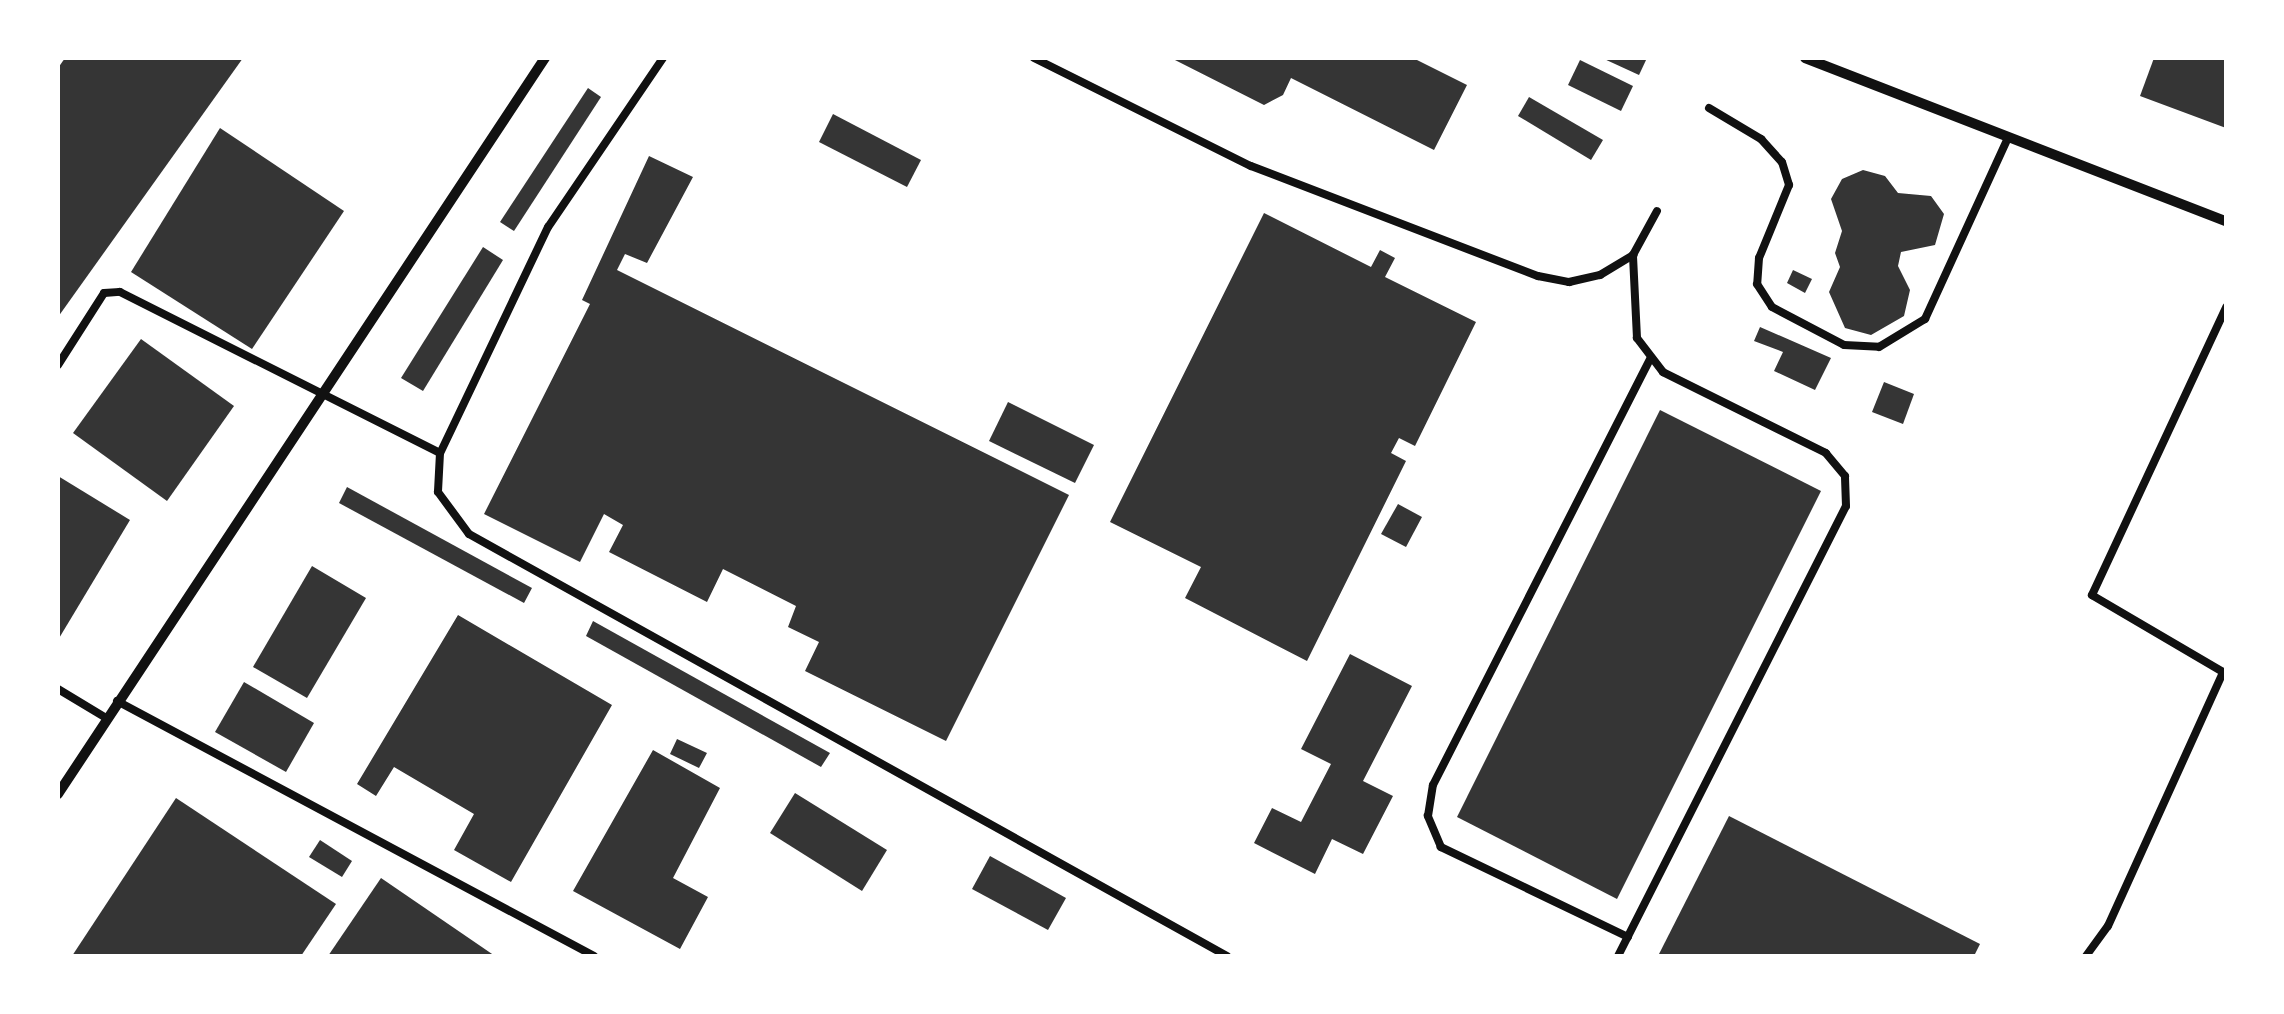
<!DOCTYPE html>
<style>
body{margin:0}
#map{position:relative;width:2284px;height:1014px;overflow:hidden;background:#fff;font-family:Inter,sans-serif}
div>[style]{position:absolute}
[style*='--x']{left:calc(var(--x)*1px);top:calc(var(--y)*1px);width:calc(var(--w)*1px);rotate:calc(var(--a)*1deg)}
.building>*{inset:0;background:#353535}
.service>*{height:8px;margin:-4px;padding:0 4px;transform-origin:4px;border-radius:4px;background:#111}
.minor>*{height:10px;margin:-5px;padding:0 5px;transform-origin:5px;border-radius:5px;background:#111}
span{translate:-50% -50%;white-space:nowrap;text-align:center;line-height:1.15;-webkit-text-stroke:8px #fff;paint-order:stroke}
.frame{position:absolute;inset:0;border:60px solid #fff;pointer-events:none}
</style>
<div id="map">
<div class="building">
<i style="clip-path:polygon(65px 58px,243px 58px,58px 317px,58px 68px)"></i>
<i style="clip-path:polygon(1171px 58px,1413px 58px,1467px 85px,1434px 150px,1291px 78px,1283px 95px,1264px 105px)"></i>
<i style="clip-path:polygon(1602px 58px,1647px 58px,1639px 75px)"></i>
<i style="clip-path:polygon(2154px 58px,2226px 58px,2226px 128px,2140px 96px)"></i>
<i style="clip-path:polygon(1580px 60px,1633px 86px,1621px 111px,1568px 85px)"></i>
<i style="clip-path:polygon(588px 88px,601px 97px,514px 231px,500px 222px)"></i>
<i style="clip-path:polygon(1529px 97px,1603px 140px,1591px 160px,1518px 116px)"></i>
<i style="clip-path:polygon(833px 114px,921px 160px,907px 187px,819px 142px)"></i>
<i style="clip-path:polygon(220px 128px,344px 211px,252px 349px,131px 272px)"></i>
<i style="clip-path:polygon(649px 156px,693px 177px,647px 263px,625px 254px,617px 270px,1069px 495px,946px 741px,805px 671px,819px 642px,788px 627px,796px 606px,723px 569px,707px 602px,609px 552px,623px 525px,604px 514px,580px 562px,484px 514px,590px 304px,582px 300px)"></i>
<i style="clip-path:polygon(1863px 170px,1885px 176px,1898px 193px,1931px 196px,1944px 214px,1935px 245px,1901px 252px,1898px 266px,1910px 290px,1904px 316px,1871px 335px,1845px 328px,1829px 292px,1840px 267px,1835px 253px,1842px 231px,1831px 199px,1842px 179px)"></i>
<i style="clip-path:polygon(1264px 213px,1371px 267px,1380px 250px,1395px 258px,1385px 277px,1476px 322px,1415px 446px,1399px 438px,1391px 453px,1406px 461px,1307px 661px,1185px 598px,1201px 567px,1110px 522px)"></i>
<i style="clip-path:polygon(483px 247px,503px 260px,423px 391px,401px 378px)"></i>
<i style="clip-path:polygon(1793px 270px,1812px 279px,1805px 293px,1787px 283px)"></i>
<i style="clip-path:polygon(1760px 327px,1831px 358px,1815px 390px,1774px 371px,1783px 352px,1754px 341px)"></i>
<i style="clip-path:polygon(141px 339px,234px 406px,167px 501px,73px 433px)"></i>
<i style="clip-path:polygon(1884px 382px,1914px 394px,1903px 424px,1872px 412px)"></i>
<i style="clip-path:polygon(1008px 402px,1094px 445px,1075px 483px,989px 441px)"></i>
<i style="clip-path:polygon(1660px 410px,1821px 491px,1617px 899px,1457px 817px)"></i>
<i style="clip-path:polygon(58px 476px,130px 520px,58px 640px)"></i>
<i style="clip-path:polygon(347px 487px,532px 588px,524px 603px,339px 503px)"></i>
<i style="clip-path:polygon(1398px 504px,1422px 517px,1406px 547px,1381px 534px)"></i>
<i style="clip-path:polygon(312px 566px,366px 598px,307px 698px,253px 667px)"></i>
<i style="clip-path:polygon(458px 615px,612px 705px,511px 882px,454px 850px,474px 814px,394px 767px,376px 796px,357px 784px)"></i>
<i style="clip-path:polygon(593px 621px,830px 753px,821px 767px,586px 636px)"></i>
<i style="clip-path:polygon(1350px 654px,1412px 686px,1363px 781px,1393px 796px,1363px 854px,1332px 839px,1315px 874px,1254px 843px,1272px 808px,1301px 822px,1331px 764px,1301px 749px)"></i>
<i style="clip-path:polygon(244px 682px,314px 723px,286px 772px,215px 732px)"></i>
<i style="clip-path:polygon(677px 739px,707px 753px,699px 768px,670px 754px)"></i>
<i style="clip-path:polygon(653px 750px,720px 788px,673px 878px,708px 897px,680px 949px,573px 891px)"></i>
<i style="clip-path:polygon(795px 793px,887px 850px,862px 891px,770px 833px)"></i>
<i style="clip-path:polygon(176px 798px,336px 904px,301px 956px,72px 956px)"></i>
<i style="clip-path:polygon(1729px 816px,1980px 944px,1974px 956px,1658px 956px)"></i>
<i style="clip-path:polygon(320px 840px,352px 861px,342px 877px,309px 857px)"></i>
<i style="clip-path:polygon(990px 856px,1066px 898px,1048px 930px,972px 889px)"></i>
<i style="clip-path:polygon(381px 878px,495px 956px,328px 956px)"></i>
</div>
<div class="service">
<i style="--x:663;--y:58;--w:204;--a:124.2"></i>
<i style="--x:548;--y:227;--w:250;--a:115.5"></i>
<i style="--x:440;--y:453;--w:39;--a:93"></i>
<i style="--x:438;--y:492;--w:52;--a:53.6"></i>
<i style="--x:469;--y:534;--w:868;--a:29.11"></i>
<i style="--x:1034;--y:58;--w:242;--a:26.5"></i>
<i style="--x:1251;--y:166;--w:307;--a:21"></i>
<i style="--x:1538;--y:276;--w:32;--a:11"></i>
<i style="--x:1569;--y:282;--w:32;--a:-13"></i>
<i style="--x:1600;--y:275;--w:39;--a:-31"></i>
<i style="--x:1709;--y:108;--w:61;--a:30.8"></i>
<i style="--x:1761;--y:139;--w:31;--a:48"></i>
<i style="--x:1782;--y:162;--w:24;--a:73"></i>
<i style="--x:1789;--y:185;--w:79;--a:112.3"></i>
<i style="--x:1759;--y:258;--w:26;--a:94"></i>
<i style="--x:1757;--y:284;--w:27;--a:57"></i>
<i style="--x:1772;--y:307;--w:81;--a:27.8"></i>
<i style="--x:1844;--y:345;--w:35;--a:3"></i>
<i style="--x:1879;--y:347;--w:54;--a:-31.3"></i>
<i style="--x:1925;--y:319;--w:199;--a:-65.4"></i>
<i style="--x:58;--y:365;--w:85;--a:-57.4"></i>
<i style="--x:104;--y:293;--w:16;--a:-4"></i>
<i style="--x:120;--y:292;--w:358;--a:26.7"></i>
<i style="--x:58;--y:689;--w:56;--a:31.1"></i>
<i style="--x:117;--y:701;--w:541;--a:28.13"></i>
<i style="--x:1628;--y:937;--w:208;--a:-154.3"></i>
<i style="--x:1441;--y:847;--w:34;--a:-113"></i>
<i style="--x:1428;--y:816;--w:31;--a:-81"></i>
<i style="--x:1433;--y:785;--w:480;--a:-63"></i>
<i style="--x:1618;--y:956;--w:504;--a:-63.13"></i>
<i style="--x:1846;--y:506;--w:30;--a:-92"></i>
<i style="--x:1845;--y:476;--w:30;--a:-130"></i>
<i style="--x:1826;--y:453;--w:182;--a:-153.6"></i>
<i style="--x:1663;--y:372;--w:43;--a:-127.4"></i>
<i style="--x:1637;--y:338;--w:83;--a:-92.8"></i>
<i style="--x:1633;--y:255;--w:50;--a:-61.4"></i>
<i style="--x:2086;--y:956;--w:37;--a:-54"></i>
<i style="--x:2108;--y:926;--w:279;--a:-65.6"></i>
<i style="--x:2223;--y:672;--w:152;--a:-149.6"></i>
<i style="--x:2092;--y:595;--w:318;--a:-65"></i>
</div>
<div class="minor">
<i style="--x:1805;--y:58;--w:451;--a:21.2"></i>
<i style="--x:58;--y:794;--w:883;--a:-56.51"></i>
</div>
<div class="frame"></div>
</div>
